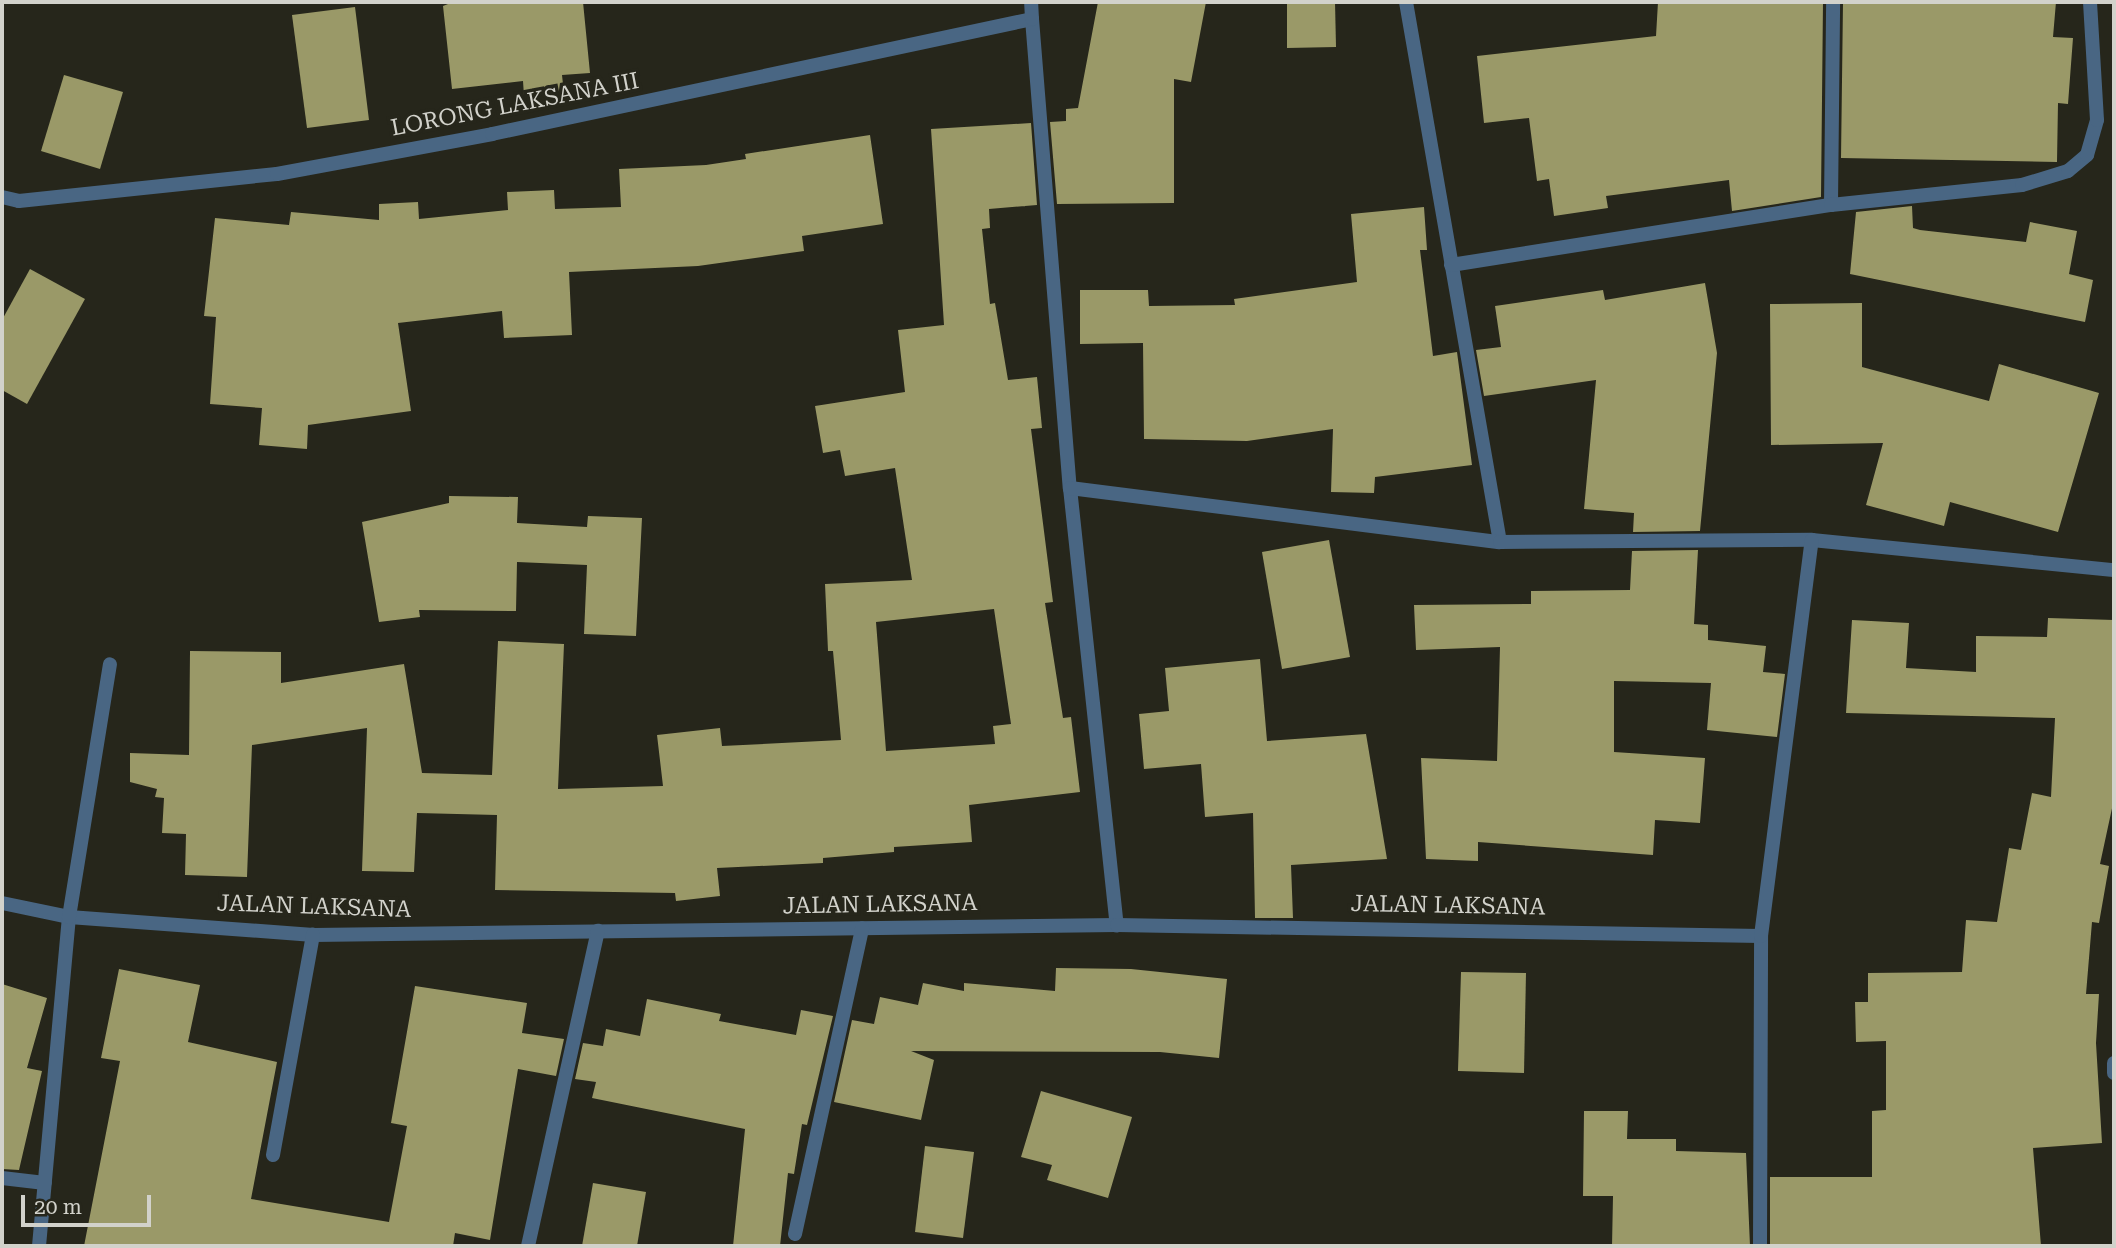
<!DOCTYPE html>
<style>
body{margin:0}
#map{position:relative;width:2116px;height:1248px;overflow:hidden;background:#26261b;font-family:"Roboto Serif",serif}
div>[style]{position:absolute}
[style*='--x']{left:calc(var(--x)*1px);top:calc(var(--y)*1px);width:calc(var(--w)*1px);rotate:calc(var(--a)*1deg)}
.building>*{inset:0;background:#9a9968}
.minor>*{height:14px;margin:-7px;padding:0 7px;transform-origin:7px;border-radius:7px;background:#496683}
.tertiary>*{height:14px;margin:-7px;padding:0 7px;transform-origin:7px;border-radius:7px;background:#496683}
span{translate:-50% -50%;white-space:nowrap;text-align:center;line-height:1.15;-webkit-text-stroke:7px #26261b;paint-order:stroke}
.street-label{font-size:23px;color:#d2d2cb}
.frame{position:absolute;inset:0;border:4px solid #d2d2cb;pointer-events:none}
.scale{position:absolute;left:21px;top:1195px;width:130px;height:32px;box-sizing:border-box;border:4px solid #d2d2cb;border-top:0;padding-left:9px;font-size:21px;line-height:24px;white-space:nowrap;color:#d2d2cb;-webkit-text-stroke:5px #26261b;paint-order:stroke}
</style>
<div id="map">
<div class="building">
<i style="clip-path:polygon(453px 2px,583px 2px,590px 73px,562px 75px,564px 93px,524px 96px,523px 81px,452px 89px,443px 6px)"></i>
<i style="clip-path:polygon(1098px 2px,1206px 2px,1191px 82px,1174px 79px,1174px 203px,1057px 204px,1050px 122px,1066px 121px,1066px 109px,1078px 108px)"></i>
<i style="clip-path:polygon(1287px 2px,1335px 2px,1336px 47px,1287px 48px)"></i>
<i style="clip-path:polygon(1658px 2px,1823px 2px,1821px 197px,1732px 211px,1729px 180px,1606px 196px,1608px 208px,1554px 216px,1549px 179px,1537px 181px,1529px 118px,1484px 123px,1477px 56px,1656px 36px)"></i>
<i style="clip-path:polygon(1843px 2px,2056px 2px,2053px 37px,2073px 38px,2068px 104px,2058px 103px,2057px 162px,1841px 158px)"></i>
<i style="clip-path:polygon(355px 7px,369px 120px,307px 128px,292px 15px)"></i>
<i style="clip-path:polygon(64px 75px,123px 92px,100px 169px,41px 151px)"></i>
<i style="clip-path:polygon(evenodd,1031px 123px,1037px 205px,989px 209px,990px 228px,982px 229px,990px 304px,995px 303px,1008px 380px,1037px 377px,1042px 428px,1031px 429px,1053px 602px,1045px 603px,1063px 718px,1071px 717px,1080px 792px,969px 805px,972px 842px,894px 847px,894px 852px,823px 858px,823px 863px,717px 868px,720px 896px,676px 901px,675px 893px,495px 890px,497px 815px,417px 813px,414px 872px,362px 871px,367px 728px,252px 745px,247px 877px,185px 875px,186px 834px,162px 833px,164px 798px,155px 797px,157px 789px,130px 782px,130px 753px,189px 755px,190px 651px,281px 652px,281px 683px,404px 664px,422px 773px,492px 775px,498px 641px,564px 644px,558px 789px,663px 786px,657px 735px,720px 728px,722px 746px,841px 740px,833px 651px,828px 651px,825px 584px,912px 580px,895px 468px,845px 476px,840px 450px,823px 453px,815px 406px,905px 392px,898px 330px,944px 325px,931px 129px,1031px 123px,994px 609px,1011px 724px,993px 726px,995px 744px,886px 751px,876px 622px,994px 609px)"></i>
<i style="clip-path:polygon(870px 135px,883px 224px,802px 236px,804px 251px,698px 266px,569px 272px,572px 335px,504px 338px,502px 311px,398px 323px,411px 411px,308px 425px,307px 449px,259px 445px,262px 408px,210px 404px,216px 317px,204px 316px,215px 218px,289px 225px,291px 212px,379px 220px,379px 204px,418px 202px,419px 219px,508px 210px,507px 192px,554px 190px,555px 209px,621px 207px,619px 169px,706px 165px,746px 159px,745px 154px)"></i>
<i style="clip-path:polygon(1912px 206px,1913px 228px,1920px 230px,2026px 242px,2030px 222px,2077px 231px,2069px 274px,2093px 280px,2085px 322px,1850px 274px,1856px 212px)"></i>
<i style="clip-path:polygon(1424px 207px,1427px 250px,1420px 250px,1433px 356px,1457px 352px,1472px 465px,1375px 477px,1374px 493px,1331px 492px,1333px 429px,1247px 441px,1144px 439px,1143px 343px,1080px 344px,1080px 290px,1148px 290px,1149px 306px,1235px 305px,1234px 299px,1357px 282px,1351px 214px)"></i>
<i style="clip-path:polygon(30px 269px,85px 299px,27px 404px,2px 390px,2px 320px)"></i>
<i style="clip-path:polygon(1705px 283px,1717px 353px,1700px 531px,1633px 532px,1634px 513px,1584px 509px,1596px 380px,1484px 396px,1476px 350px,1501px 347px,1495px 306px,1603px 290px,1605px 300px)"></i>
<i style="clip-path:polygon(1862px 303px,1862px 367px,1989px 401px,1999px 364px,2099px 393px,2058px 532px,1950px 502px,1944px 526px,1866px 505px,1883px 443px,1771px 445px,1770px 304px)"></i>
<i style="clip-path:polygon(449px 496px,518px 497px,517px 523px,587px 527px,588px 516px,642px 518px,636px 636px,584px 634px,587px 565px,517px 562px,516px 611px,419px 610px,420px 617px,379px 622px,362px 522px,449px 503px)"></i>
<i style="clip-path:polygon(1329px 540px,1350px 657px,1282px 669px,1262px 552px)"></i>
<i style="clip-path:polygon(1698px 550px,1694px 624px,1708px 625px,1708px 640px,1766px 646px,1763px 672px,1785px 674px,1777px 737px,1707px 730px,1711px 683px,1614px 681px,1614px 752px,1705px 758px,1700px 823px,1655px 820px,1653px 855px,1478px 842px,1478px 861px,1426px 859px,1421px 758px,1497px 761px,1500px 647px,1416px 650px,1414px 605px,1531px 604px,1531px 591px,1630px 590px,1632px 551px)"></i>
<i style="clip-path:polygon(2048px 618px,2114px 620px,2114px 799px,2100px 864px,2109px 866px,2099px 923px,2092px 922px,2086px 994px,2099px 994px,2096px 1043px,2102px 1143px,2033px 1148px,2041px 1246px,1770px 1246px,1770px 1177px,1872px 1177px,1872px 1111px,1886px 1110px,1886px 1041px,1856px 1042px,1855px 1002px,1868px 1002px,1868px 973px,1962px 972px,1966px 920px,1997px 922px,2009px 848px,2021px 850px,2032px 793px,2051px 797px,2055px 718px,1846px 713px,1852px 620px,1909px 623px,1906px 668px,1976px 672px,1976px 636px,2047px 637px)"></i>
<i style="clip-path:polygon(1260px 659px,1267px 741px,1366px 734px,1387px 859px,1291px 865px,1293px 918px,1255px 918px,1253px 813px,1205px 817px,1201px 764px,1144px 769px,1139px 714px,1169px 711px,1165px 668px)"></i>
<i style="clip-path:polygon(1056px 968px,1131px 969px,1227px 979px,1219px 1058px,1160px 1052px,911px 1051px,934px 1060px,921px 1120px,834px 1102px,852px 1020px,874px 1024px,880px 997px,918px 1005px,923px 983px,964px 991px,964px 983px,1055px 991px)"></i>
<i style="clip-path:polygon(119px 969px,200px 985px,188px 1042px,277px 1062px,251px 1199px,389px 1222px,407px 1126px,391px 1123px,415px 986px,527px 1003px,522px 1033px,564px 1039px,556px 1076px,518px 1069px,490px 1240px,455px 1233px,453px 1246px,84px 1246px,120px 1061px,101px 1058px)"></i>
<i style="clip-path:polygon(1461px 972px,1526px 973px,1524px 1073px,1458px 1071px)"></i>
<i style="clip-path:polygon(2px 984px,47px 998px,27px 1068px,42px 1071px,19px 1170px,2px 1169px)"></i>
<i style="clip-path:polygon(647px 999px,721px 1014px,719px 1021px,796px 1035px,801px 1010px,833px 1016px,807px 1125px,802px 1124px,794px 1174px,788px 1173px,780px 1246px,733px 1246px,745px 1129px,592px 1098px,596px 1082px,575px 1079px,583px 1043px,603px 1046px,606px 1029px,640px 1036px)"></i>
<i style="clip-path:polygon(1041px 1091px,1132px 1117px,1108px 1198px,1047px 1180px,1052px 1165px,1021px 1157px)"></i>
<i style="clip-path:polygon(1584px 1111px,1628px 1111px,1627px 1139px,1676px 1139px,1676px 1151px,1746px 1153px,1750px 1246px,1612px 1246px,1613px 1196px,1583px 1196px)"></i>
<i style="clip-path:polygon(925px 1146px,974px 1152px,963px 1238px,915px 1232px)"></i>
<i style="clip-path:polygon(593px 1183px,646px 1192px,637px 1246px,582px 1246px)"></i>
</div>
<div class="minor">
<i style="--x:1406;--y:2;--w:548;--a:80.13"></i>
<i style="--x:1032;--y:19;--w:471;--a:85.4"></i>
<i style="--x:1070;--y:488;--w:440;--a:83.9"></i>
<i style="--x:1831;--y:205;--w:203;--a:-89.4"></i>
<i style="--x:1451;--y:265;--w:385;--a:-9"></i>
<i style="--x:1831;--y:205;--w:192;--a:-6"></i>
<i style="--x:2022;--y:185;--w:48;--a:-16.9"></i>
<i style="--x:2068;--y:171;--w:25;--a:-40"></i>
<i style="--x:2087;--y:155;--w:36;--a:-74"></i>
<i style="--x:2097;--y:120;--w:118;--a:-93.4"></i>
<i style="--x:1070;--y:488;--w:433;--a:7.2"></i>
<i style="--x:1500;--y:542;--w:312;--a:-0.4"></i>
<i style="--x:1812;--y:540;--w:303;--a:5.7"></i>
<i style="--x:2;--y:903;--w:68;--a:11.8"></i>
<i style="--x:69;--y:917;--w:245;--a:4.2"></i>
<i style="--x:313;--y:935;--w:804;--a:-0.71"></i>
<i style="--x:1117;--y:925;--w:644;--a:0.98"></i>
<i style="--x:2114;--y:1063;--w:10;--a:90"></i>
<i style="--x:273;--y:1155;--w:224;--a:-79.7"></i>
<i style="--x:2;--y:1178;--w:43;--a:6.6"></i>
<i style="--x:795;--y:1234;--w:313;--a:-77.6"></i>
<i style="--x:39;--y:1246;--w:330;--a:-84.8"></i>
<i style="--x:69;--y:917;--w:256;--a:-80.8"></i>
<i style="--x:528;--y:1246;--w:323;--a:-77.5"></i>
<i style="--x:1760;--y:1246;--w:310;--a:-89.8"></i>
<i style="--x:1761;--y:936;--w:399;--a:-82.7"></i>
</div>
<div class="tertiary">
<i style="--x:2;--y:197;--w:17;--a:13"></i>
<i style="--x:19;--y:201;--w:259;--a:-6"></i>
<i style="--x:277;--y:174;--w:219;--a:-10.5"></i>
<i style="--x:492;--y:134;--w:552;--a:-12.02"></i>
<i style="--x:1032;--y:19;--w:17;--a:-93"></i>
</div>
<div class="street-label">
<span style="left:515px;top:105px;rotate:-11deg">LORONG LAKSANA III</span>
<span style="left:880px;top:905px;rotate:-1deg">JALAN LAKSANA</span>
<span style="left:1448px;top:906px;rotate:1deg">JALAN LAKSANA</span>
<span style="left:314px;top:907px;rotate:2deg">JALAN LAKSANA</span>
</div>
<div class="frame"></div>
<div class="scale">20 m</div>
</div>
